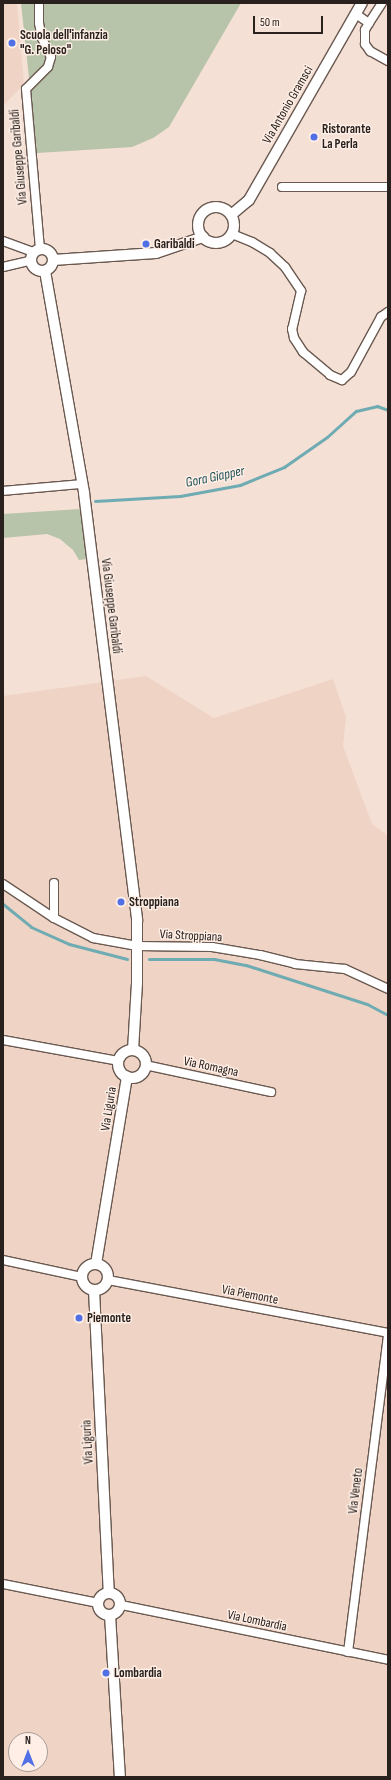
<!DOCTYPE html>
<style>
body{margin:0}
#map{position:relative;width:391px;height:1780px;overflow:hidden;background:#f4e0d5;font-family:"Sofia Sans Condensed",sans-serif}
div>[style]{position:absolute}
[style*='--x']{left:calc(var(--x)*1px);top:calc(var(--y)*1px);width:calc(var(--w)*1px);rotate:calc(var(--a)*1deg)}
.built>*{inset:0;background:#efd4c5}
.green>*{inset:0;background:#b7c4a9}
.stream>*{height:3px;margin:-1.5px;padding:0 1.5px;transform-origin:1.5px;border-radius:1.5px;background:#6fabb2}
.roads{filter:drop-shadow(1px 0 #6a5950) drop-shadow(-1px 0 #6a5950) drop-shadow(0 1px #6a5950) drop-shadow(0 -1px #6a5950)}
.minor>*{height:8px;margin:-4px;padding:0 4px;transform-origin:4px;border-radius:4px;background:#fff}
.tertiary>*{height:10px;margin:-5px;padding:0 5px;transform-origin:5px;border-radius:5px;background:#fff}
.tertiary>.ring{margin:-5px;padding:0;box-sizing:content-box;background:none;border:10px solid #fff;border-radius:50%}
.dots>*{width:11px;height:11px;translate:-50% -50%;box-sizing:border-box;border:2px solid #feeee5;border-radius:50%}
span{translate:-50% -50%;white-space:nowrap;text-align:center;line-height:1.15;-webkit-text-stroke:3px #feeee5;paint-order:stroke}
.poi-label{font-size:13px;color:#28211d;font-weight:700}
.left{translate:0 -50%;text-align:left}
.street-label{font-size:13px;color:#28211d}
.water-label{font-size:14px;color:#1d5258;font-style:italic}
.frame{position:absolute;inset:0;border:4px solid #28211d;pointer-events:none}
.north{position:absolute;left:8px;top:1732px;width:40px;height:40px;box-sizing:border-box;background:#feeee5;border:1px solid #a89c95;border-radius:50%;rotate:0deg;font-size:11px;font-weight:700;line-height:16px;text-align:center;color:#28211d}
.north::after{content:'';display:block;margin:auto;width:14px;height:18px;background:#5270e5;clip-path:polygon(50% 0,100% 100%,50% 72%,0 100%)}
.scale{position:absolute;left:253px;top:16px;width:70px;height:18px;box-sizing:border-box;border:2px solid #28211d;border-top:0;padding-left:5px;font-size:12px;line-height:14px;white-space:nowrap;color:#28211d;-webkit-text-stroke:3px #feeee5;paint-order:stroke}
</style>
<div id="map">
<div class="built">
<i style="clip-path:polygon(3px 3px,17px 3px,24px 84px,3px 106px)"></i>
<i style="clip-path:polygon(evenodd,146px 676px,214px 718px,333px 679px,346px 717px,343px 746px,372px 824px,388px 836px,388px 1777px,3px 1777px,3px 696px,146px 676px,16px 1740px,40px 1740px,40px 1764px,16px 1764px,16px 1740px)"></i>
</div>
<div class="green">
<i style="clip-path:polygon(21px 3px,241px 3px,169px 127px,153px 138px,132px 147px,37px 153px)"></i>
<i style="clip-path:polygon(80px 509px,87px 559px,79px 560px,73px 550px,60px 539px,47px 534px,3px 538px,3px 514px)"></i>
</div>
<div class="stream">
<i style="--x:95;--y:501;--w:85;--a:-3.4"></i>
<i style="--x:180;--y:496;--w:61;--a:-10.4"></i>
<i style="--x:240;--y:485;--w:48;--a:-22.2"></i>
<i style="--x:284;--y:467;--w:52;--a:-34.9"></i>
<i style="--x:327;--y:437;--w:39;--a:-42"></i>
<i style="--x:356;--y:411;--w:22;--a:-13"></i>
<i style="--x:377;--y:406;--w:12;--a:20"></i>
<i style="--x:3;--y:904;--w:36;--a:39"></i>
<i style="--x:31;--y:927;--w:42;--a:24.1"></i>
<i style="--x:69;--y:944;--w:60;--a:14.5"></i>
<i style="--x:149;--y:959;--w:65;--a:0"></i>
<i style="--x:214;--y:959;--w:33;--a:11"></i>
<i style="--x:246;--y:965;--w:127;--a:17.9"></i>
<i style="--x:367;--y:1004;--w:24;--a:28"></i>
</div>
<div class="roads">
<div class="minor">
<i style="--x:39;--y:3;--w:20;--a:90"></i>
<i style="--x:39;--y:23;--w:15;--a:79"></i>
<i style="--x:42;--y:38;--w:21;--a:65"></i>
<i style="--x:51;--y:57;--w:10;--a:107"></i>
<i style="--x:48;--y:67;--w:31;--a:135"></i>
<i style="--x:26;--y:89;--w:161;--a:85"></i>
<i style="--x:356;--y:14;--w:16;--a:35"></i>
<i style="--x:369;--y:23;--w:8;--a:120"></i>
<i style="--x:365;--y:30;--w:14;--a:90"></i>
<i style="--x:365;--y:44;--w:9;--a:54"></i>
<i style="--x:370;--y:51;--w:21;--a:29"></i>
<i style="--x:369;--y:23;--w:24;--a:-57"></i>
<i style="--x:282;--y:187;--w:106;--a:0"></i>
<i style="--x:232;--y:234;--w:22;--a:22"></i>
<i style="--x:252;--y:242;--w:21;--a:31"></i>
<i style="--x:270;--y:253;--w:21;--a:43"></i>
<i style="--x:285;--y:267;--w:29;--a:56"></i>
<i style="--x:301;--y:291;--w:39;--a:103"></i>
<i style="--x:292;--y:329;--w:9;--a:77"></i>
<i style="--x:294;--y:338;--w:17;--a:57"></i>
<i style="--x:303;--y:352;--w:35;--a:40"></i>
<i style="--x:330;--y:375;--w:13;--a:23"></i>
<i style="--x:342;--y:380;--w:12;--a:-42"></i>
<i style="--x:351;--y:372;--w:63;--a:-61.4"></i>
<i style="--x:381;--y:317;--w:9;--a:-36"></i>
<i style="--x:3;--y:241;--w:32;--a:20"></i>
<i style="--x:3;--y:267;--w:28;--a:-13"></i>
<i style="--x:3;--y:491;--w:79;--a:-5.1"></i>
<i style="--x:54;--y:883;--w:35;--a:90"></i>
<i style="--x:3;--y:884;--w:61;--a:33.7"></i>
<i style="--x:54;--y:918;--w:44;--a:27.1"></i>
<i style="--x:93;--y:938;--w:45;--a:10.3"></i>
<i style="--x:137;--y:946;--w:75;--a:0.8"></i>
<i style="--x:212;--y:947;--w:49;--a:9.5"></i>
<i style="--x:260;--y:955;--w:36;--a:14"></i>
<i style="--x:295;--y:964;--w:50;--a:5.7"></i>
<i style="--x:345;--y:969;--w:47;--a:24.9"></i>
<i style="--x:3;--y:1040;--w:117;--a:10.3"></i>
<i style="--x:145;--y:1065;--w:129;--a:12.1"></i>
<i style="--x:3;--y:1260;--w:81;--a:12.1"></i>
<i style="--x:108;--y:1280;--w:285;--a:10.7"></i>
<i style="--x:3;--y:1584;--w:97;--a:11.3"></i>
<i style="--x:121;--y:1605;--w:273;--a:11.6"></i>
<i style="--x:348;--y:1652;--w:321;--a:-82.8"></i>
</div>
<div class="tertiary">
<i class="ring" style="left:198px;top:207px;width:26px;height:26px"></i>
<i style="--x:231;--y:215;--w:23;--a:-40"></i>
<i style="--x:249;--y:200;--w:227;--a:-60.2"></i>
<i class="ring" style="left:31px;top:249px;width:12px;height:12px"></i>
<i style="--x:53;--y:260;--w:103;--a:-3.9"></i>
<i style="--x:156;--y:253;--w:50;--a:-18.8"></i>
<i style="--x:45;--y:271;--w:225;--a:80"></i>
<i style="--x:84;--y:493;--w:431;--a:82.9"></i>
<i style="--x:137;--y:921;--w:62;--a:90"></i>
<i style="--x:137;--y:983;--w:67;--a:93.4"></i>
<i class="ring" style="left:118px;top:1050px;width:18px;height:18px"></i>
<i style="--x:96;--y:1264;--w:190;--a:-80.6"></i>
<i class="ring" style="left:82px;top:1264px;width:16px;height:16px"></i>
<i style="--x:94;--y:1290;--w:302;--a:87.2"></i>
<i class="ring" style="left:98px;top:1593px;width:12px;height:12px"></i>
<i style="--x:110;--y:1615;--w:162;--a:86.5"></i>
</div>
</div>
<div class="dots">
<i style="left:12px;top:43px;background:#5270e5"></i>
<i style="left:314px;top:137px;background:#5270e5"></i>
<i style="left:146px;top:244px;background:#5270e5"></i>
<i style="left:121px;top:902px;background:#5270e5"></i>
<i style="left:79px;top:1318px;background:#5270e5"></i>
<i style="left:106px;top:1673px;background:#5270e5"></i>
</div>
<div class="poi-label">
<span class="left" style="left:20px;top:43px">Scuola dell'infanzia<br>"G. Peloso"</span>
<span class="left" style="left:322px;top:137px">Ristorante<br>La Perla</span>
<span class="left" style="left:154px;top:244px">Garibaldi</span>
<span class="left" style="left:129px;top:902px">Stroppiana</span>
<span class="left" style="left:87px;top:1318px">Piemonte</span>
<span class="left" style="left:114px;top:1673px">Lombardia</span>
</div>
<div class="street-label">
<span style="left:288px;top:105px;rotate:-60deg">Via Antonio Gramsci</span>
<span style="left:19px;top:157px;rotate:-95deg">Via Giuseppe Garibaldi</span>
<span style="left:111px;top:606px;rotate:83deg">Via Giuseppe Garibaldi</span>
<span style="left:191px;top:936px;rotate:3deg">Via Stroppiana</span>
<span style="left:211px;top:1067px;rotate:12deg">Via Romagna</span>
<span style="left:109px;top:1109px;rotate:-81deg">Via Liguria</span>
<span style="left:250px;top:1295px;rotate:11deg">Via Piemonte</span>
<span style="left:88px;top:1442px;rotate:-93deg">Via Liguria</span>
<span style="left:356px;top:1491px;rotate:-83deg">Via Veneto</span>
<span style="left:257px;top:1621px;rotate:12deg">Via Lombardia</span>
</div>
<div class="water-label">
<span style="left:215px;top:477px;rotate:-12deg">Gora Giapper</span>
</div>
<div class="frame"></div>
<div class="north">N</div>
<div class="scale">50 m</div>
</div>
